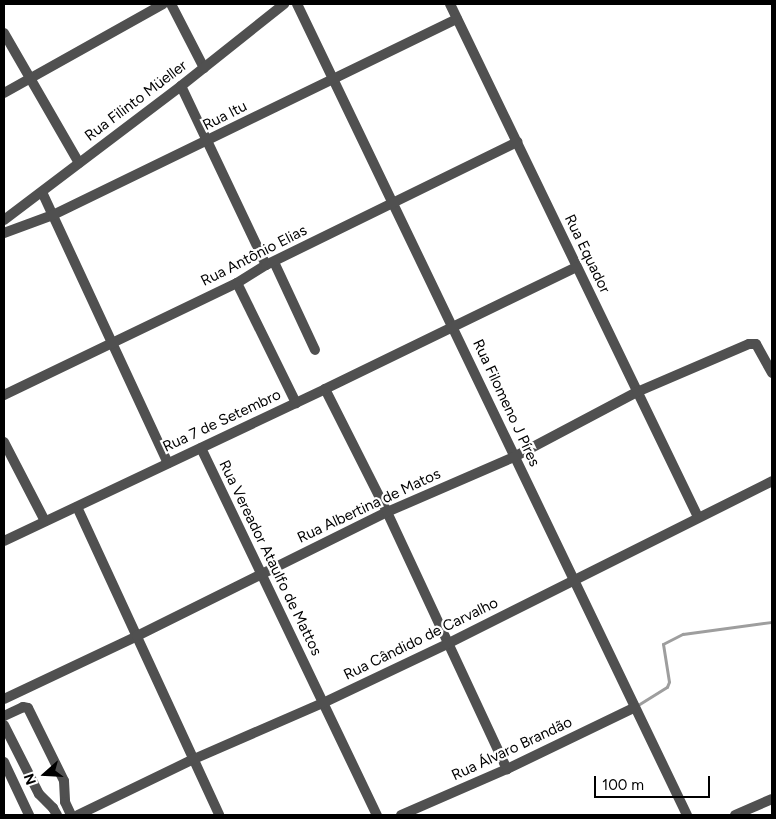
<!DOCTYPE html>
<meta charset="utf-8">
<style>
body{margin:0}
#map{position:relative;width:776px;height:819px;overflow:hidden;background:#fff;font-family:Figtree,sans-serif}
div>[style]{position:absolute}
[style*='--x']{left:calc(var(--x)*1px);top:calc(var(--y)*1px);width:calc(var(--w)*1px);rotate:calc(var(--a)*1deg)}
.stream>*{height:2.5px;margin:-1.25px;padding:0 1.25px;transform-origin:1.25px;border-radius:1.25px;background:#9e9e9e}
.minor>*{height:10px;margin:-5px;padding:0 5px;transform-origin:5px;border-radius:5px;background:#505050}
span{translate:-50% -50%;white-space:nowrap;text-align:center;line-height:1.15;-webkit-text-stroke:4.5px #fff;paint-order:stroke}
.street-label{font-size:15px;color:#000}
.frame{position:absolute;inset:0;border:5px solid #000;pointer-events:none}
.north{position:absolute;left:20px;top:749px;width:50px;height:50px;-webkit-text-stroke:4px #fff;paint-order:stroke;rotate:251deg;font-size:14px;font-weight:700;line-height:20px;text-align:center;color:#000}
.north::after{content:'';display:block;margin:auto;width:18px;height:22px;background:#000;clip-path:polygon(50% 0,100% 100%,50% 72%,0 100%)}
.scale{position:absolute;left:594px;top:776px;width:116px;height:22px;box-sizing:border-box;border:2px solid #000;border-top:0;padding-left:6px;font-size:15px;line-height:18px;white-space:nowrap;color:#000;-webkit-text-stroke:4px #fff;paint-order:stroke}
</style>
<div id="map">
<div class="stream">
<i style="--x:638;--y:705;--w:34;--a:-32"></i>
<i style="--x:667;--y:687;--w:5;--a:-68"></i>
<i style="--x:669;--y:682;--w:38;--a:-99"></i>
<i style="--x:663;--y:644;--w:22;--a:-27"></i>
<i style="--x:683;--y:634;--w:90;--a:-7.7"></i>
</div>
<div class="minor">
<i style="--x:171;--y:4;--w:72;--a:62.7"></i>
<i style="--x:297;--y:4;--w:900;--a:64.32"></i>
<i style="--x:450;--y:4;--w:570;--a:64.2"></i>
<i style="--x:4;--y:33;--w:150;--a:60"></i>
<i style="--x:181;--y:86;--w:198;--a:64.6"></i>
<i style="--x:4;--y:93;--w:182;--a:-29.2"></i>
<i style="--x:42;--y:192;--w:299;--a:65.1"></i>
<i style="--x:4;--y:220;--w:222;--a:-37.1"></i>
<i style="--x:181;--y:86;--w:132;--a:-38.5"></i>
<i style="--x:4;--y:233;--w:52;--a:-20.2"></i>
<i style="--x:53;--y:215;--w:449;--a:-25.9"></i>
<i style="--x:274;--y:262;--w:97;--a:65"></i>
<i style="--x:237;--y:283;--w:134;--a:63.8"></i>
<i style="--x:325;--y:389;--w:138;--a:63.2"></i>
<i style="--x:387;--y:512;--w:284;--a:65"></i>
<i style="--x:4;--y:395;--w:259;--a:-25.7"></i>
<i style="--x:237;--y:283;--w:34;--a:-32"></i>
<i style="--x:266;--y:265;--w:280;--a:-26.1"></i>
<i style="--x:4;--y:442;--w:89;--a:62.6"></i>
<i style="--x:201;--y:448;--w:407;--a:64.4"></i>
<i style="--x:77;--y:507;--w:339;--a:65.2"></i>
<i style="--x:4;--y:541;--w:355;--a:-25.3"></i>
<i style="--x:325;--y:389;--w:279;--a:-25.9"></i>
<i style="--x:4;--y:699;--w:147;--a:-25.3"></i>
<i style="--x:137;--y:636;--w:279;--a:-26.4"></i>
<i style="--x:387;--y:512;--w:138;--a:-23.4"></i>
<i style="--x:514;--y:457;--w:139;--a:-27.9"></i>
<i style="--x:637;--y:392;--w:122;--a:-23.2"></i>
<i style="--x:749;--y:344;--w:7;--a:0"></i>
<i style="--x:756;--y:344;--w:33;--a:61"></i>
<i style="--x:4;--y:716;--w:21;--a:-25"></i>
<i style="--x:23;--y:707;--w:5;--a:11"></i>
<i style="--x:28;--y:708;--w:81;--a:63.7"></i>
<i style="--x:64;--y:781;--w:21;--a:87"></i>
<i style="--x:65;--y:802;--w:14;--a:65"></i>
<i style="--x:4;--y:725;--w:77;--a:63.1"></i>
<i style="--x:39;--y:794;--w:20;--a:45"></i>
<i style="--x:53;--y:808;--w:8;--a:60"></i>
<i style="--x:4;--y:762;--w:59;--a:64.7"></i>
<i style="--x:78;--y:815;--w:129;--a:-25.8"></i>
<i style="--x:194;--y:759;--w:141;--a:-23.5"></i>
<i style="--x:323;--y:703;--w:137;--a:-25.4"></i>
<i style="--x:447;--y:644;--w:364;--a:-26.6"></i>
<i style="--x:401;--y:815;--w:116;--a:-23.5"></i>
<i style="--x:507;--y:769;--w:141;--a:-25.7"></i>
<i style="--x:735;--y:815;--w:40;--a:-23.4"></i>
</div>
<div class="street-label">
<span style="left:136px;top:101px;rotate:-37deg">Rua Filinto Müeller</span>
<span style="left:225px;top:116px;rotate:-27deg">Rua Itu</span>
<span style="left:587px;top:254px;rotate:64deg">Rua Equador</span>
<span style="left:254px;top:256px;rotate:-27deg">Rua Antônio Elias</span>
<span style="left:506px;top:403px;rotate:65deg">Rua Filomeno J Píres</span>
<span style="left:222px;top:421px;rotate:-25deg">Rua 7 de Setembro</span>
<span style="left:369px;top:506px;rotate:-25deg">Rua Albertina de Matos</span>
<span style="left:270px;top:558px;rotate:64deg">Rua Vereador Ataulfo de Mattos</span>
<span style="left:421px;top:639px;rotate:-26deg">Rua Cândido de Carvalho</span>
<span style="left:512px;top:749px;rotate:-25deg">Rua Álvaro Brandão</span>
</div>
<div class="frame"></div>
<div class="north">N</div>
<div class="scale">100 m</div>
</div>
